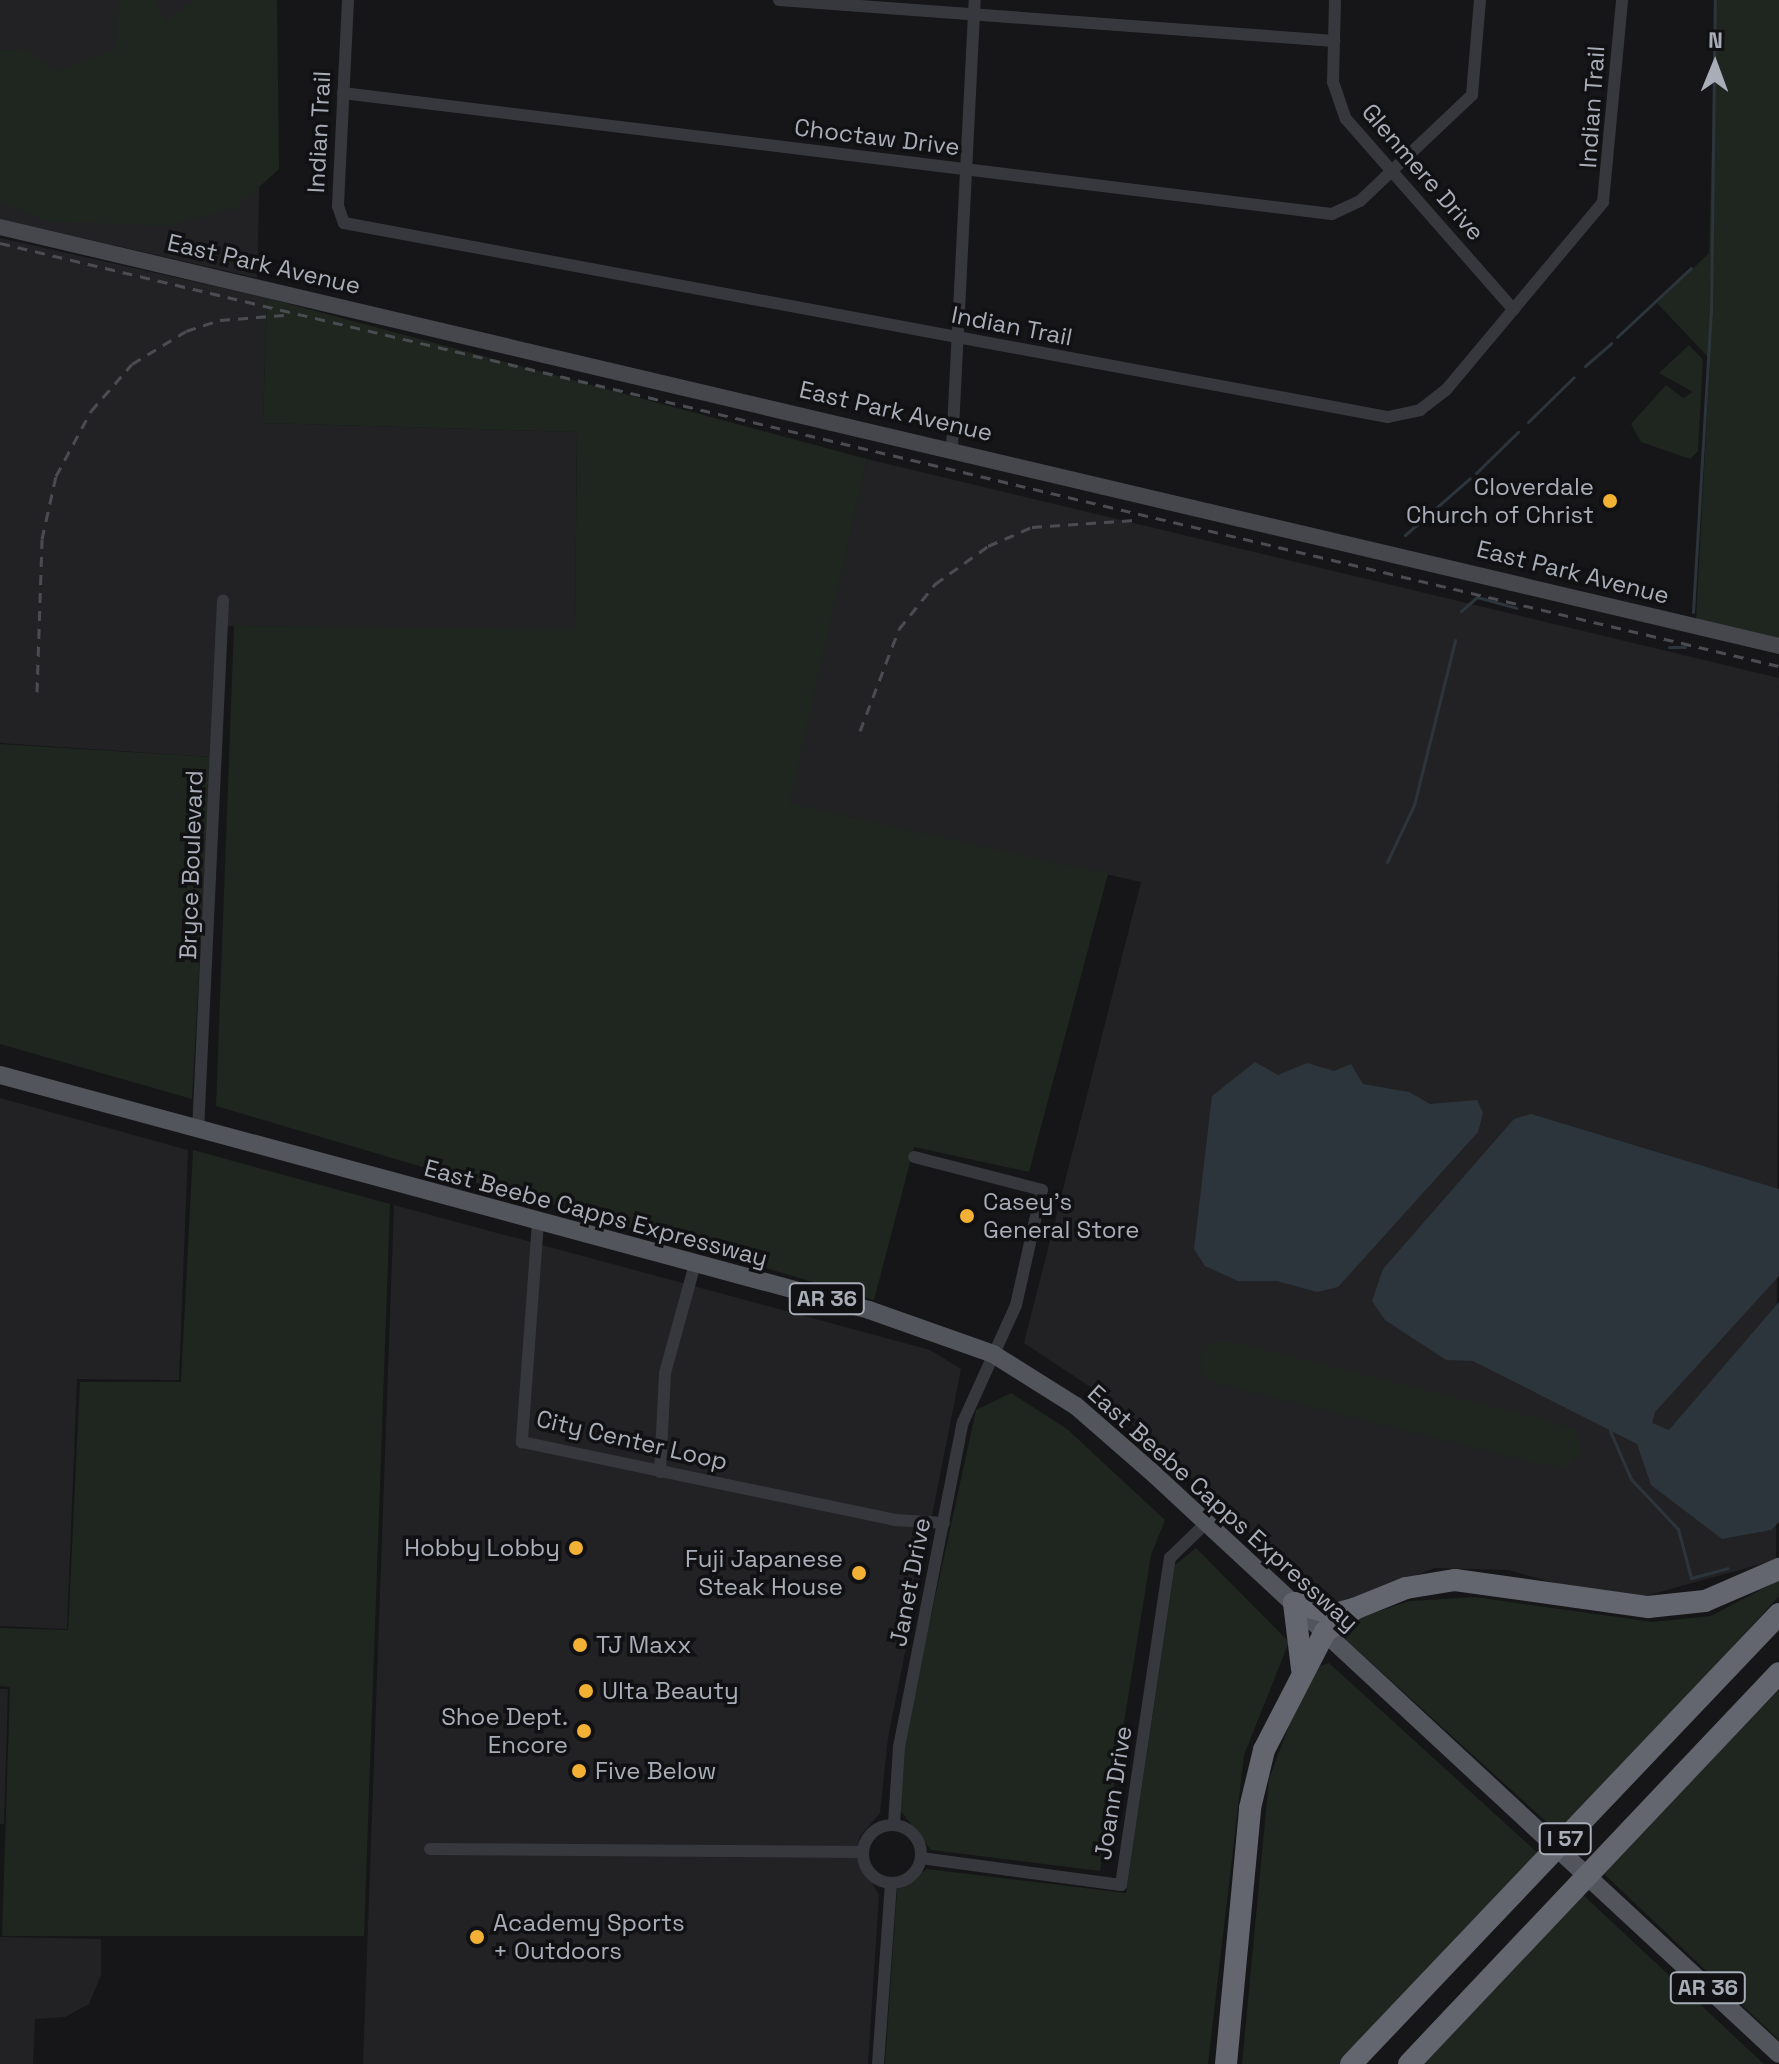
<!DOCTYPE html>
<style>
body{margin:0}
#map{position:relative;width:1779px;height:2064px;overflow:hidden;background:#161618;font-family:"Space Grotesk",sans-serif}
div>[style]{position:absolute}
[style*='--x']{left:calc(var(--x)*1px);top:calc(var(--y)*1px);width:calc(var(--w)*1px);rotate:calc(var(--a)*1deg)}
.built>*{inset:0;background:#222225}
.green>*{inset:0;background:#1e261f}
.water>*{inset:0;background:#2c353c}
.stream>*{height:3px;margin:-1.5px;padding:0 1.5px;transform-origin:1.5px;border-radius:1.5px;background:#2c353c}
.street>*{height:12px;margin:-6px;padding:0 6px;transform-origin:6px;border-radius:6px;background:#37383d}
.street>.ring{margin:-6px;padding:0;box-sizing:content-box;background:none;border:12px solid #37383d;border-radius:50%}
.secondary>*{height:16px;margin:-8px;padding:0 8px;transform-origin:8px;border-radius:8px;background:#45474d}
.primary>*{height:18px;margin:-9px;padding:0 9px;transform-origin:9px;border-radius:9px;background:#53555c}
.highway>*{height:22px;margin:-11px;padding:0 11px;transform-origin:11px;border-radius:11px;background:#63666e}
.rail>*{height:3px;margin-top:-1.5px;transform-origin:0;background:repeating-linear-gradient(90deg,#4a4c52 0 10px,transparent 0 18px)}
.dots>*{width:22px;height:22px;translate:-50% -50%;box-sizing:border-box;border:4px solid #111113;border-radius:50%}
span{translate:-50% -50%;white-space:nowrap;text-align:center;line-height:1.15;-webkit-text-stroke:7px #111113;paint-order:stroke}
.shield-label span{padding:2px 6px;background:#111113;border:2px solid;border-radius:6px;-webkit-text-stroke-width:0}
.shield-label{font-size:22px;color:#a8adb8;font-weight:700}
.street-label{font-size:24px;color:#a8adb8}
.poi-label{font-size:24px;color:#a8adb8}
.right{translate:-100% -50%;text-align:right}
.left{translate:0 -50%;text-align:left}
.north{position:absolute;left:1675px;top:24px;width:80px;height:80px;-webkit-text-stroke:6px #111113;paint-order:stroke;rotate:1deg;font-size:22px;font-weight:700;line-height:32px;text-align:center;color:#a8adb8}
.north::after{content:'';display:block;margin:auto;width:28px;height:36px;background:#a8adb8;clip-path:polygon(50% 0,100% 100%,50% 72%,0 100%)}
</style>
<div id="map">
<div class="built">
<i style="clip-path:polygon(0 0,264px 0,257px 278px,0 219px)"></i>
<i style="clip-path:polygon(0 238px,267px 298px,263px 423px,577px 432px,575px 630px,217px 626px,211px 757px,0 743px)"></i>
<i style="clip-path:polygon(867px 459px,1779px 678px,1776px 1560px,1645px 1596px,1598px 1595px,1508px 1570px,1435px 1568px,1345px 1603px,1320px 1599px,1098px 1392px,1024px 1343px,1141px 882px,788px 803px)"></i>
<i style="clip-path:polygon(0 1098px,188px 1150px,179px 1380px,77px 1379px,67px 1629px,0 1626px)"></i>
<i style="clip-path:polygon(394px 1205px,930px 1350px,961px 1369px,888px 1738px,880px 1813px,860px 1836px,856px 1855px,879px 1895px,868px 2064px,363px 2064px)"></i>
<i style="clip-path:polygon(0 1689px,8px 1689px,4px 1824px,0 1824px)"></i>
<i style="clip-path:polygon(0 1937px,101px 1939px,101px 1975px,89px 2004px,65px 2017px,35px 2019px,33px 2064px,0 2064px)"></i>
</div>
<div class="green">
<i style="clip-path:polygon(119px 0,154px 0,165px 22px,195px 0,277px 0,279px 169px,236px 208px,167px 226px,49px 221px,0 203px,0 51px,27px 49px,55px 71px,116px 50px)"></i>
<i style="clip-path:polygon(1716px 0,1779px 0,1779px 638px,1696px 619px,1710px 359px,1657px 303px,1709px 253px)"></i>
<i style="clip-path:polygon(267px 298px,867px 459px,789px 803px,1108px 874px,1029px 1172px,914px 1147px,874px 1300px,216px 1106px,234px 626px,575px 629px,577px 432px,263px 423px)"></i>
<i style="clip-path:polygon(1689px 345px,1703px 360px,1698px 451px,1690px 459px,1641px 442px,1631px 424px,1666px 385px,1683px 398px,1693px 392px,1659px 373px)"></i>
<i style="clip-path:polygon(0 744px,211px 757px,192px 1099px,0 1044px)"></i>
<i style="clip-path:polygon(193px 1150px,390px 1204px,364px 1936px,2px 1936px,10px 1687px,0 1686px,0 1628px,68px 1630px,80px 1382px,181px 1382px)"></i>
<i style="clip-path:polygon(1230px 1341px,1546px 1420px,1574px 1429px,1581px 1452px,1565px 1468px,1535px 1463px,1219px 1384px,1202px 1374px,1200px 1356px,1211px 1342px)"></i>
<i style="clip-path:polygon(1011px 1393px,1067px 1429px,1165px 1520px,1151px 1555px,1100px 1871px,931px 1850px,900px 1810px,903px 1745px,976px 1410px)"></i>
<i style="clip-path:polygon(1196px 1548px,1289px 1642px,1244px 1755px,1208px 2064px,885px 2064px,897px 1890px,927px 1869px,1126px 1893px,1175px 1565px)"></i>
<i style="clip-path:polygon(1779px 1580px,1779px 1596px,1561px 1835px,1345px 1639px,1361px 1617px,1410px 1601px,1475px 1597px,1653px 1622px,1711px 1616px)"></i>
<i style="clip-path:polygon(1329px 1663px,1540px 1855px,1342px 2064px,1242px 2064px,1269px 1779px,1295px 1710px,1320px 1666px)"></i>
<i style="clip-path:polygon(1779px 1690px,1779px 2040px,1600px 1870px)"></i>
<i style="clip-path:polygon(1581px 1893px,1764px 2064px,1422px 2064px)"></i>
</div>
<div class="water">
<i style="clip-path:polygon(1255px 1062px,1278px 1075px,1307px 1063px,1334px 1071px,1351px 1064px,1363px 1084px,1409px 1092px,1430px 1104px,1477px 1100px,1483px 1113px,1478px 1132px,1338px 1287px,1317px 1292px,1277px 1281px,1238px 1281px,1205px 1266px,1194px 1249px,1212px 1096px)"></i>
<i style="clip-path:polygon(1531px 1114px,1779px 1189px,1779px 1276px,1655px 1412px,1652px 1423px,1669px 1430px,1779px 1302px,1779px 1522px,1771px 1530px,1722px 1539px,1651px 1485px,1637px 1444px,1473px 1361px,1446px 1360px,1385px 1320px,1372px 1301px,1383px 1269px,1514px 1119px)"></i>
</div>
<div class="stream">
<i style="--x:1617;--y:337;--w:101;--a:-43"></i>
<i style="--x:1585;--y:366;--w:35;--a:-41"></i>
<i style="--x:1528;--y:422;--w:64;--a:-44.4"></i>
<i style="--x:1476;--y:473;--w:59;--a:-44.3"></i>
<i style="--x:1405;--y:535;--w:86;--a:-41.2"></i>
<i style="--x:1461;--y:611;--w:21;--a:-41"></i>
<i style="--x:1477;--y:597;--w:41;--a:15.4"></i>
<i style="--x:1693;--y:612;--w:300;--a:-86.6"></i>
<i style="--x:1711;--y:313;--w:313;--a:-89.3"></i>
<i style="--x:1669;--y:647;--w:16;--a:0"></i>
<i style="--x:1387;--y:862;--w:63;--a:-64.7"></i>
<i style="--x:1414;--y:805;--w:170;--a:-76"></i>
<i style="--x:1610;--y:1431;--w:52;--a:66.4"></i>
<i style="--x:1631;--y:1479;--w:69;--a:46.8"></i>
<i style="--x:1678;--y:1529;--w:51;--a:75.1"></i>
<i style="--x:1691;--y:1578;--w:38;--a:-15"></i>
</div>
<div class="street">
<i style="--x:348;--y:0;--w:206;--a:92.8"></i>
<i style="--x:338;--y:206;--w:18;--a:71"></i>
<i style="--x:344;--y:223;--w:1062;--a:10.53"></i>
<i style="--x:1388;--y:417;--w:33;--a:-12"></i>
<i style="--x:1420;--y:410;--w:33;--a:-38"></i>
<i style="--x:1446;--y:390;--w:245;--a:-50.1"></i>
<i style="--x:1603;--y:202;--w:203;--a:-84.6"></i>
<i style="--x:779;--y:0;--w:557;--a:4.22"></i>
<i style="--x:1335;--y:0;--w:82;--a:91.4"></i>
<i style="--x:1333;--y:82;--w:39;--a:71"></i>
<i style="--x:1346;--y:119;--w:254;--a:48.7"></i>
<i style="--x:343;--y:93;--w:996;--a:6.98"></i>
<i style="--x:1332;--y:214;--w:31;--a:-25"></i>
<i style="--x:1360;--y:201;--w:154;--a:-43.4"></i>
<i style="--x:1472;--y:95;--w:95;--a:-85.2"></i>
<i style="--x:952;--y:448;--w:449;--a:-87.1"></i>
<i style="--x:198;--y:1131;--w:531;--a:-87.3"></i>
<i style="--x:538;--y:1222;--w:221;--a:94.2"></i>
<i style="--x:522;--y:1442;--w:381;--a:11.8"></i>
<i style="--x:895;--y:1520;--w:49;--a:3.5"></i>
<i style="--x:660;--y:1472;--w:99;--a:-87.1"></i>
<i style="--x:665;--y:1373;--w:113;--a:-74.6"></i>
<i style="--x:894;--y:1824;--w:77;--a:-86.3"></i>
<i style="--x:899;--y:1747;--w:331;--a:-78.9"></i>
<i style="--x:963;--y:1422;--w:128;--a:-65.6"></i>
<i style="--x:1016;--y:1305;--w:118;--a:-77.3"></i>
<i style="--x:1042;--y:1190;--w:132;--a:-165.5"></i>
<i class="ring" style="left:863px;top:1825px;width:46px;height:46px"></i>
<i style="--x:430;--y:1849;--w:433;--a:0.4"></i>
<i style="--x:921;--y:1858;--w:202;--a:7.7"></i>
<i style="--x:1121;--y:1885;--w:331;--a:-81.5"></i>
<i style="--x:1170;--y:1558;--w:52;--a:-44.2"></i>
<i style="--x:878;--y:2064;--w:181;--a:-85.9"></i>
</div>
<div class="secondary">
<i style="--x:0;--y:227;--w:1828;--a:13.25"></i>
</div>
<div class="primary">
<i style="--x:0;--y:1075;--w:900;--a:15.13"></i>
<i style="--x:869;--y:1310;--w:132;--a:19.5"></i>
<i style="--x:993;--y:1354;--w:98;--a:32.1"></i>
<i style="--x:1076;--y:1406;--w:105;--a:41.1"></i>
<i style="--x:1155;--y:1475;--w:851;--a:42.86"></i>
</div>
<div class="highway">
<i style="--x:1294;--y:1603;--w:66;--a:83.1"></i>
<i style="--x:1294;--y:1603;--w:42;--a:15"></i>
<i style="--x:1335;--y:1614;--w:20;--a:-15"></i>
<i style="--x:1226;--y:2064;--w:257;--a:-84.6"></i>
<i style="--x:1250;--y:1808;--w:60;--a:-76.4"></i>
<i style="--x:1264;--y:1750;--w:133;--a:-62.7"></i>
<i style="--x:1325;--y:1632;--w:37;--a:-38"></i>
<i style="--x:1354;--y:1609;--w:56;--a:-22"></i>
<i style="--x:1406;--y:1588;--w:50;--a:-9.3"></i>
<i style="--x:1455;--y:1580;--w:195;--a:8"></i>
<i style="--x:1648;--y:1607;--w:57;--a:-6"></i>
<i style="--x:1705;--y:1601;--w:81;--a:-23.4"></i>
<i style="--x:1351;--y:2064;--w:621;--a:-46.44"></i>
<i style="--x:1409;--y:2064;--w:538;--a:-46.58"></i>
</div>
<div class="rail">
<i style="--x:0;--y:243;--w:1829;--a:13.38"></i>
<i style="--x:37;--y:692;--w:153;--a:-88.1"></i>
<i style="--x:42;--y:539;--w:65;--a:-77.5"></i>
<i style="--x:56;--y:476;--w:74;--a:-61.7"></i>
<i style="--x:91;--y:411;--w:62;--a:-48.9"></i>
<i style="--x:132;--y:364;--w:63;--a:-31.4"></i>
<i style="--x:186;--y:331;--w:36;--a:-18"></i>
<i style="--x:220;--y:320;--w:64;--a:-4.5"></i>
<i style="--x:860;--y:731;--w:109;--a:-69.1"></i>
<i style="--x:899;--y:629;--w:58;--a:-51.3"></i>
<i style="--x:935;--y:584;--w:65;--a:-35.6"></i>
<i style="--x:988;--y:546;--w:48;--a:-23.4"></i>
<i style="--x:1032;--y:527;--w:103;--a:-3.9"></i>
</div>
<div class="dots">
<i style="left:1610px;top:501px;background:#f2b134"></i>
<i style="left:967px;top:1216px;background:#f2b134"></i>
<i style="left:576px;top:1548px;background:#f2b134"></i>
<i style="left:859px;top:1573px;background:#f2b134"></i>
<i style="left:580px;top:1645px;background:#f2b134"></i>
<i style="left:586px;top:1691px;background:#f2b134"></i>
<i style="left:584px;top:1731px;background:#f2b134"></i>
<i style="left:579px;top:1771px;background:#f2b134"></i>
<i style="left:477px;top:1937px;background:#f2b134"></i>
</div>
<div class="shield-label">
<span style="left:827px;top:1299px">AR 36</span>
<span style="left:1565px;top:1839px">I 57</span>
<span style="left:1708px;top:1988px">AR 36</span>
</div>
<div class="street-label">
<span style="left:1592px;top:107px;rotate:-86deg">Indian Trail</span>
<span style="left:319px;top:132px;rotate:-87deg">Indian Trail</span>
<span style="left:877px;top:137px;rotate:7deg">Choctaw Drive</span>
<span style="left:1423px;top:172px;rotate:49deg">Glenmere Drive</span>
<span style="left:264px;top:264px;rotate:13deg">East Park Avenue</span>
<span style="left:1012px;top:326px;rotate:11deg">Indian Trail</span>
<span style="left:896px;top:411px;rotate:13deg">East Park Avenue</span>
<span style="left:1573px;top:572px;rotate:14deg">East Park Avenue</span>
<span style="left:191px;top:865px;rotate:-88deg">Bryce Boulevard</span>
<span style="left:596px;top:1213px;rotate:15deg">East Beebe Capps Expressway</span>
<span style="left:632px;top:1440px;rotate:13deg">City Center Loop</span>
<span style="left:1223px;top:1508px;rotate:42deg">East Beebe Capps Expressway</span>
<span style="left:910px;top:1582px;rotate:-79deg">Janet Drive</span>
<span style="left:1113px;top:1793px;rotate:-81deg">Joann Drive</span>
</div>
<div class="poi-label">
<span class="right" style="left:1594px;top:501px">Cloverdale<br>Church of Christ</span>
<span class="left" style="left:983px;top:1216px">Casey's<br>General Store</span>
<span class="right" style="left:560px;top:1548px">Hobby Lobby</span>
<span class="right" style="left:843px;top:1573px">Fuji Japanese<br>Steak House</span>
<span class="left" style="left:596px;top:1645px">TJ Maxx</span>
<span class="left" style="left:602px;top:1691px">Ulta Beauty</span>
<span class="right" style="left:568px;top:1731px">Shoe Dept.<br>Encore</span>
<span class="left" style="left:595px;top:1771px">Five Below</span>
<span class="left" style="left:493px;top:1937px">Academy Sports<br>+ Outdoors</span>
</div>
<div class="north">N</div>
</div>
